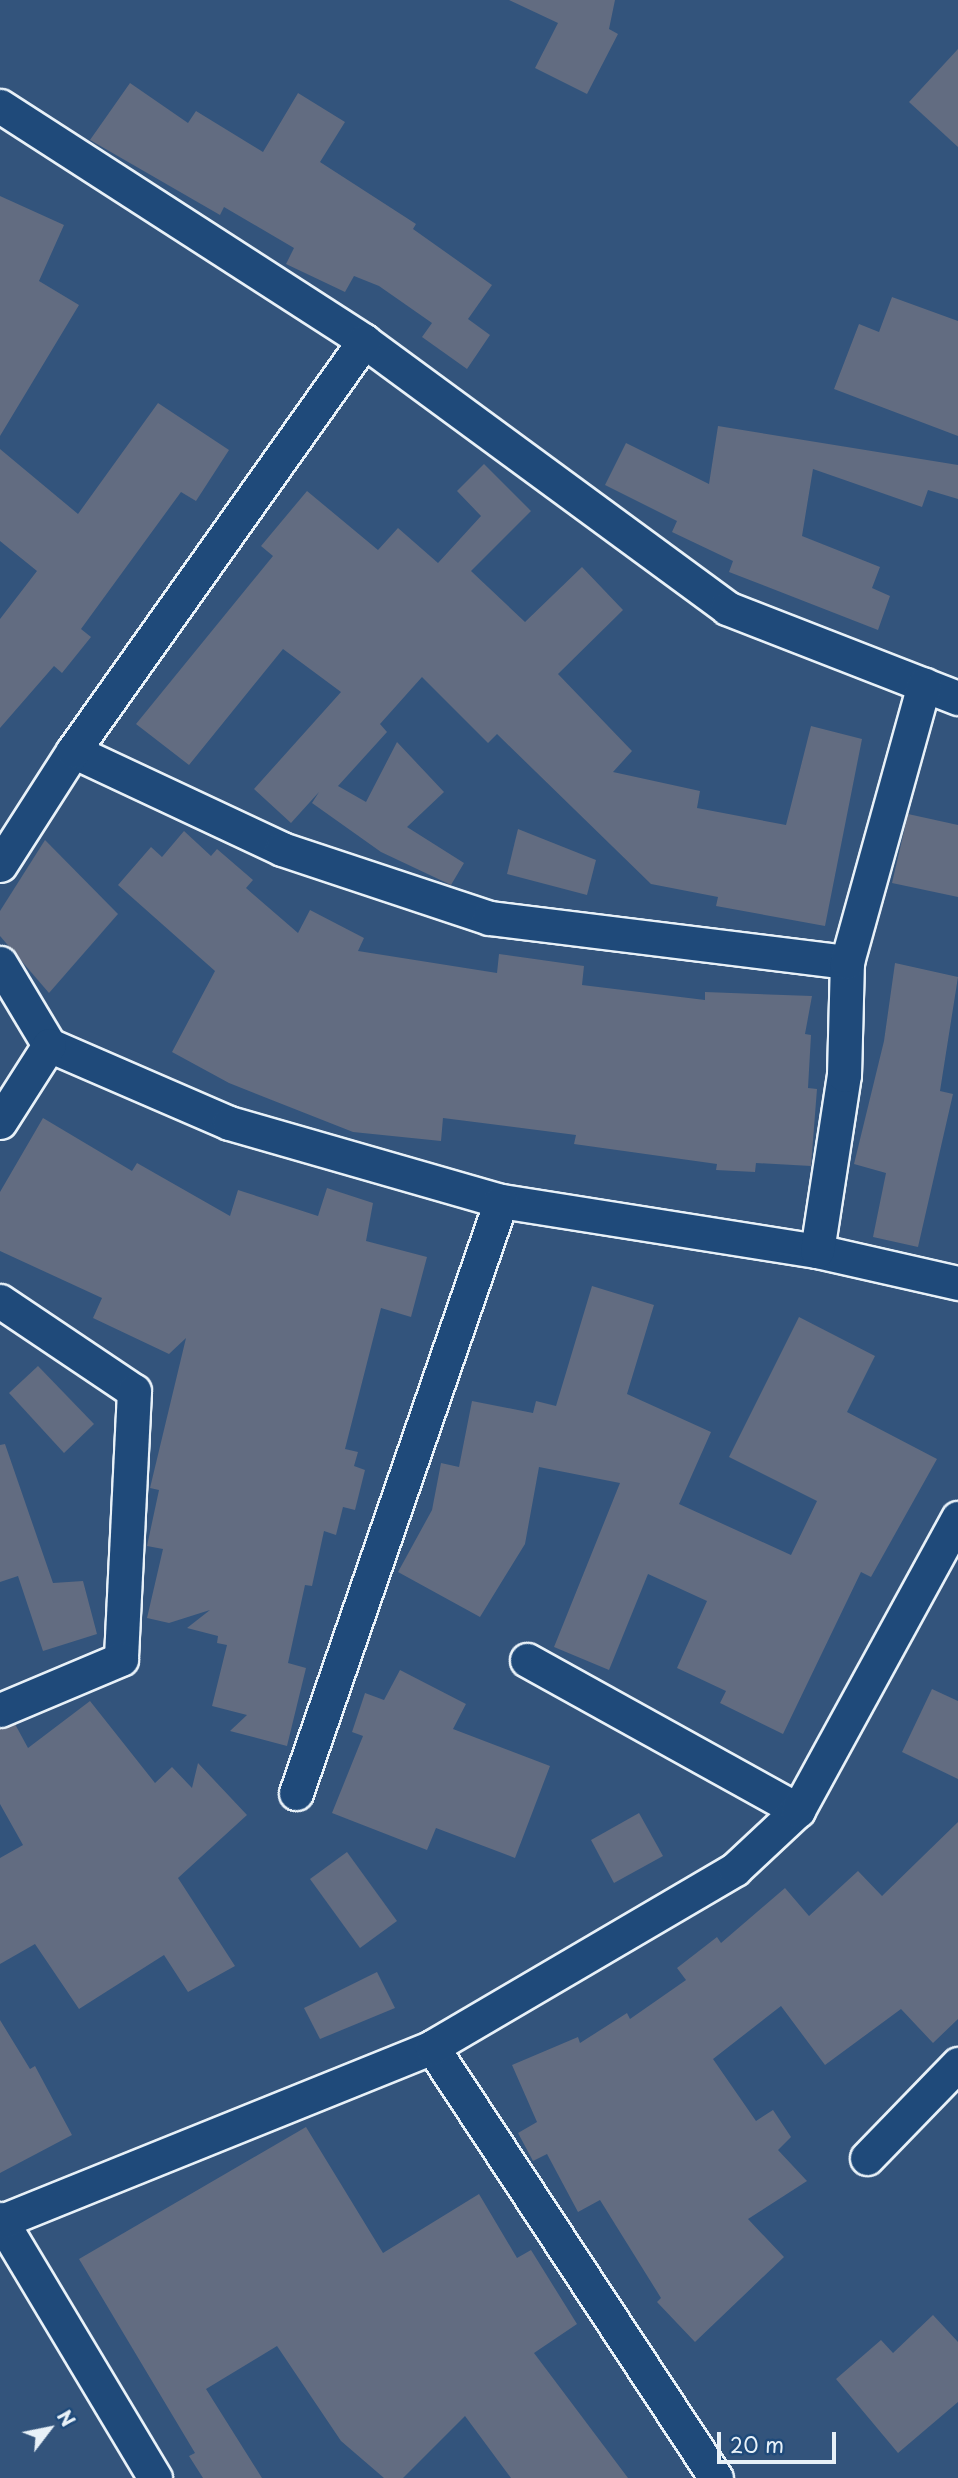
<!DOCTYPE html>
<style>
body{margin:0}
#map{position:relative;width:958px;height:2478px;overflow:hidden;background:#33547c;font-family:"Playpen Sans",sans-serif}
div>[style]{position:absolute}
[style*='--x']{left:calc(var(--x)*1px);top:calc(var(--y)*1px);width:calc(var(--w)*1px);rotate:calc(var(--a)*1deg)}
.building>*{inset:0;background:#626c81}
.roads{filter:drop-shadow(2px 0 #e8f1f8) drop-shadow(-2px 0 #e8f1f8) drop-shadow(0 2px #e8f1f8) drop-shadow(0 -2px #e8f1f8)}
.minor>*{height:33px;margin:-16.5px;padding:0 16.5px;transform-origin:16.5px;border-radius:16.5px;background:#1f4a7a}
span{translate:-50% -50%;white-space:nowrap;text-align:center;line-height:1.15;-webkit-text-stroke:6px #1f4a7a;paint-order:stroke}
.north{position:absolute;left:14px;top:2394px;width:70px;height:70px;-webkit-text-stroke:5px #1f4a7a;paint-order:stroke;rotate:58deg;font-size:19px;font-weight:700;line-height:28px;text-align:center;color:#e8f1f8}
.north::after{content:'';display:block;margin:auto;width:24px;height:32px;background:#e8f1f8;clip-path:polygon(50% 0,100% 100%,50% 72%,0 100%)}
.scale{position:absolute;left:717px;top:2432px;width:119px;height:32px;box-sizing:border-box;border:4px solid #e8f1f8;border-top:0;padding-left:9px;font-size:21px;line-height:24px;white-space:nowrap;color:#e8f1f8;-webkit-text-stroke:5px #1f4a7a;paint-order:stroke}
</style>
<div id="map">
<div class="building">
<i style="clip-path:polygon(509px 0,615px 0,609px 29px,618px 34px,587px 94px,535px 68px,558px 23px)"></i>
<i style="clip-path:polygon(958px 49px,958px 147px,909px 102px)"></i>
<i style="clip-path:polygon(130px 83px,188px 123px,196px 111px,263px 152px,298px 93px,345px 122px,320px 162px,416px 224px,413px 229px,492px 285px,468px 319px,490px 335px,467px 369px,422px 337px,432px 323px,379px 286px,354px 276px,345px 292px,286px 264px,294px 248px,224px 207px,220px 215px,90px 140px)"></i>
<i style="clip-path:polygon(0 196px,64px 225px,39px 281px,79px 305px,0 436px)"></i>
<i style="clip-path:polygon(892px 297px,958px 321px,958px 436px,834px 389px,859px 324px,879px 332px)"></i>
<i style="clip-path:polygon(158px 403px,229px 450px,196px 501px,181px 492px,81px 629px,91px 637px,62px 673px,54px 666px,0 728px,0 619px,37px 571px,0 541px,0 449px,78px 514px)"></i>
<i style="clip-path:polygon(718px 426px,958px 465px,958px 499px,928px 490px,922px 507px,813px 469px,802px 536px,880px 567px,872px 588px,890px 596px,878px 630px,729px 572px,733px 561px,672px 532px,677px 521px,605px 485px,626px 443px,709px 484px)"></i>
<i style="clip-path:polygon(484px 464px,531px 511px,471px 571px,525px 622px,582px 567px,623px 610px,558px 674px,632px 751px,613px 772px,700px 791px,697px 808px,786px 825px,811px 726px,862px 739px,825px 926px,716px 906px,718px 897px,651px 884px,497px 734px,488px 743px,422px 677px,380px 724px,387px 732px,338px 786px,366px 802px,397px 742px,444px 792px,407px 827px,464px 863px,451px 885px,381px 852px,312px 803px,319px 792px,291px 823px,254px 789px,341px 692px,283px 649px,189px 765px,136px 724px,273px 556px,261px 546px,307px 491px,378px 550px,398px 528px,438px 563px,481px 516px,457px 491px)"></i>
<i style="clip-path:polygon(908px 814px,958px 825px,958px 897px,892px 883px)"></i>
<i style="clip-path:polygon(518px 829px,596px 860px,587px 895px,507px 874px)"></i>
<i style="clip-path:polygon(184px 831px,211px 856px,217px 849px,253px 880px,246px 888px,298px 933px,310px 910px,364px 938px,358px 951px,497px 973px,499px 954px,584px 966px,582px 985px,705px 1000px,705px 992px,812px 996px,805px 1034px,811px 1035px,808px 1088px,817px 1089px,811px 1166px,756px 1163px,755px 1172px,716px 1170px,717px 1164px,574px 1144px,576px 1135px,443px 1118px,441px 1141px,353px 1132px,229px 1083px,172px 1052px,215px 971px,118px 885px,151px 847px,162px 857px)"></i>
<i style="clip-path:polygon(45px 840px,118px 914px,49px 993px,0 936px,0 911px)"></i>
<i style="clip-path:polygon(895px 963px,958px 977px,940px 1091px,953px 1094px,918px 1247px,873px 1237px,886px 1173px,854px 1164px,884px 1041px)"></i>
<i style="clip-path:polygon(43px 1118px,132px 1171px,137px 1163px,230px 1216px,238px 1190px,318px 1216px,327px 1188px,373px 1203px,366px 1241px,427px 1257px,411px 1317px,381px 1308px,345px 1449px,358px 1452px,354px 1466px,365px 1470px,355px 1510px,343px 1507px,336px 1535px,324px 1531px,312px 1586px,305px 1585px,288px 1663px,306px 1668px,287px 1746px,230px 1731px,247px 1715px,212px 1706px,227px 1645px,217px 1643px,218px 1636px,187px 1628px,210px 1610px,169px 1623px,147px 1618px,163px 1549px,147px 1546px,159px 1490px,150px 1488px,186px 1338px,169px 1354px,93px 1318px,102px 1298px,0 1251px,0 1192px)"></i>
<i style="clip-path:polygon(592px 1286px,654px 1305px,627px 1394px,711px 1432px,679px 1504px,791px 1555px,817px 1501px,729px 1457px,799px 1317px,875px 1356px,847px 1412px,937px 1459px,871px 1577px,861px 1572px,783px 1734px,720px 1703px,726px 1691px,677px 1668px,707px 1601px,648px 1574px,609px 1670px,554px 1647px,620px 1483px,539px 1467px,525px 1544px,480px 1617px,398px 1572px,432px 1510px,441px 1463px,459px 1467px,472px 1401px,533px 1413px,536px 1401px,556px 1406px)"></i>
<i style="clip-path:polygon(38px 1366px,94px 1424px,64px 1453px,9px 1393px)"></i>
<i style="clip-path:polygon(5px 1444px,53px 1583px,83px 1581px,97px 1634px,43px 1651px,18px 1576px,0 1582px,0 1445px)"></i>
<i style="clip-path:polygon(400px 1670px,466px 1704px,453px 1729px,550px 1766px,515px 1858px,436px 1828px,427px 1850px,332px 1813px,363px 1736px,352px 1732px,365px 1693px,384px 1700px)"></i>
<i style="clip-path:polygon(932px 1689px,958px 1701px,958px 1779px,902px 1752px)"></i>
<i style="clip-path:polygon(90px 1701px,155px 1783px,172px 1767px,192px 1788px,198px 1763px,247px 1815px,178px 1878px,235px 1966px,188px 1992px,164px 1955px,79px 2009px,35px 1944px,0 1964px,0 1858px,23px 1845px,0 1804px,0 1729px,15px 1724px,28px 1748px)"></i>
<i style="clip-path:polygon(639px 1813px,663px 1856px,614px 1883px,591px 1840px)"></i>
<i style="clip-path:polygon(958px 1822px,958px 2019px,933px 2043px,901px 2009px,825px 2065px,781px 2006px,713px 2059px,756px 2121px,773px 2110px,791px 2137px,778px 2150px,807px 2181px,748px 2219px,784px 2257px,695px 2342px,657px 2302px,661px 2298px,600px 2200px,578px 2212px,547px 2154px,533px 2161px,518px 2133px,537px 2122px,512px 2065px,578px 2037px,580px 2043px,627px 2013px,630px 2019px,686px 1980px,677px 1968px,717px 1937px,721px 1943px,785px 1888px,809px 1916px,858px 1871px,882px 1896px)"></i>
<i style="clip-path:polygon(347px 1852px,397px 1921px,360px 1948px,310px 1879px)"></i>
<i style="clip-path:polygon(377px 1972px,395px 2008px,320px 2039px,304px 2008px)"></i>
<i style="clip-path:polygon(0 2020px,30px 2069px,35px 2066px,72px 2135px,0 2173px)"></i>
<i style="clip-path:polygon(306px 2127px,383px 2253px,479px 2194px,517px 2258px,531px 2250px,577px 2324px,534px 2353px,628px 2478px,511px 2478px,465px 2416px,403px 2478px,384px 2478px,341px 2441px,277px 2346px,206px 2389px,262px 2478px,203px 2478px,189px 2456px,195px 2453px,79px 2259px)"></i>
<i style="clip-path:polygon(933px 2315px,958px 2342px,958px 2402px,898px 2453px,836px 2379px,881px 2340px,893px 2353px)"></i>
</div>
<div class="roads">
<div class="minor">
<i style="--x:0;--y:106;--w:433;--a:32.8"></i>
<i style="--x:364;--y:341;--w:451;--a:36.3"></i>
<i style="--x:727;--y:608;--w:248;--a:21.3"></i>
<i style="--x:73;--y:751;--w:231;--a:25.1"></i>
<i style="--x:282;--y:849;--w:218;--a:18.4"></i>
<i style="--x:489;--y:918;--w:361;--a:7"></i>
<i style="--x:0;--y:865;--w:135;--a:-57.4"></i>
<i style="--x:73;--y:751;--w:503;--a:-54.63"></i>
<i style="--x:0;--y:963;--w:96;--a:59.1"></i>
<i style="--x:49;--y:1045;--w:196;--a:23.4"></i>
<i style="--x:229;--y:1123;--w:283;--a:16"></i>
<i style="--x:501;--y:1201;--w:320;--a:9"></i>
<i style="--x:817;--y:1251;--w:145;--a:12.8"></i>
<i style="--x:0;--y:1122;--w:91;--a:-57.5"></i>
<i style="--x:817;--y:1251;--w:178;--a:-81.3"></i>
<i style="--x:844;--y:1075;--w:113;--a:-88.5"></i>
<i style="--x:847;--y:962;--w:288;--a:-74.5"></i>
<i style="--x:0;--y:1301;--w:161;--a:33.9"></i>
<i style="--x:134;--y:1391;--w:268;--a:92.8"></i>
<i style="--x:121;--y:1659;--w:131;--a:157.1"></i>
<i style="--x:527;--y:1660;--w:310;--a:29"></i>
<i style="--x:296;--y:1793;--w:626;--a:-70.9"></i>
<i style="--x:432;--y:2047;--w:516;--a:56.62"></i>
<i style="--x:867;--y:2158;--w:131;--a:-45.9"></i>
<i style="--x:0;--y:2219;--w:302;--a:59.1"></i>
<i style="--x:2;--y:2221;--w:464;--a:-22"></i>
<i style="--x:432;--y:2047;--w:351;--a:-30.4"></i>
<i style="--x:735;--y:1869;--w:86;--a:-43.1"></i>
<i style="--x:798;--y:1810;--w:333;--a:-61.3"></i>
</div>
</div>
<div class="north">N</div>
<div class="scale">20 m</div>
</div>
